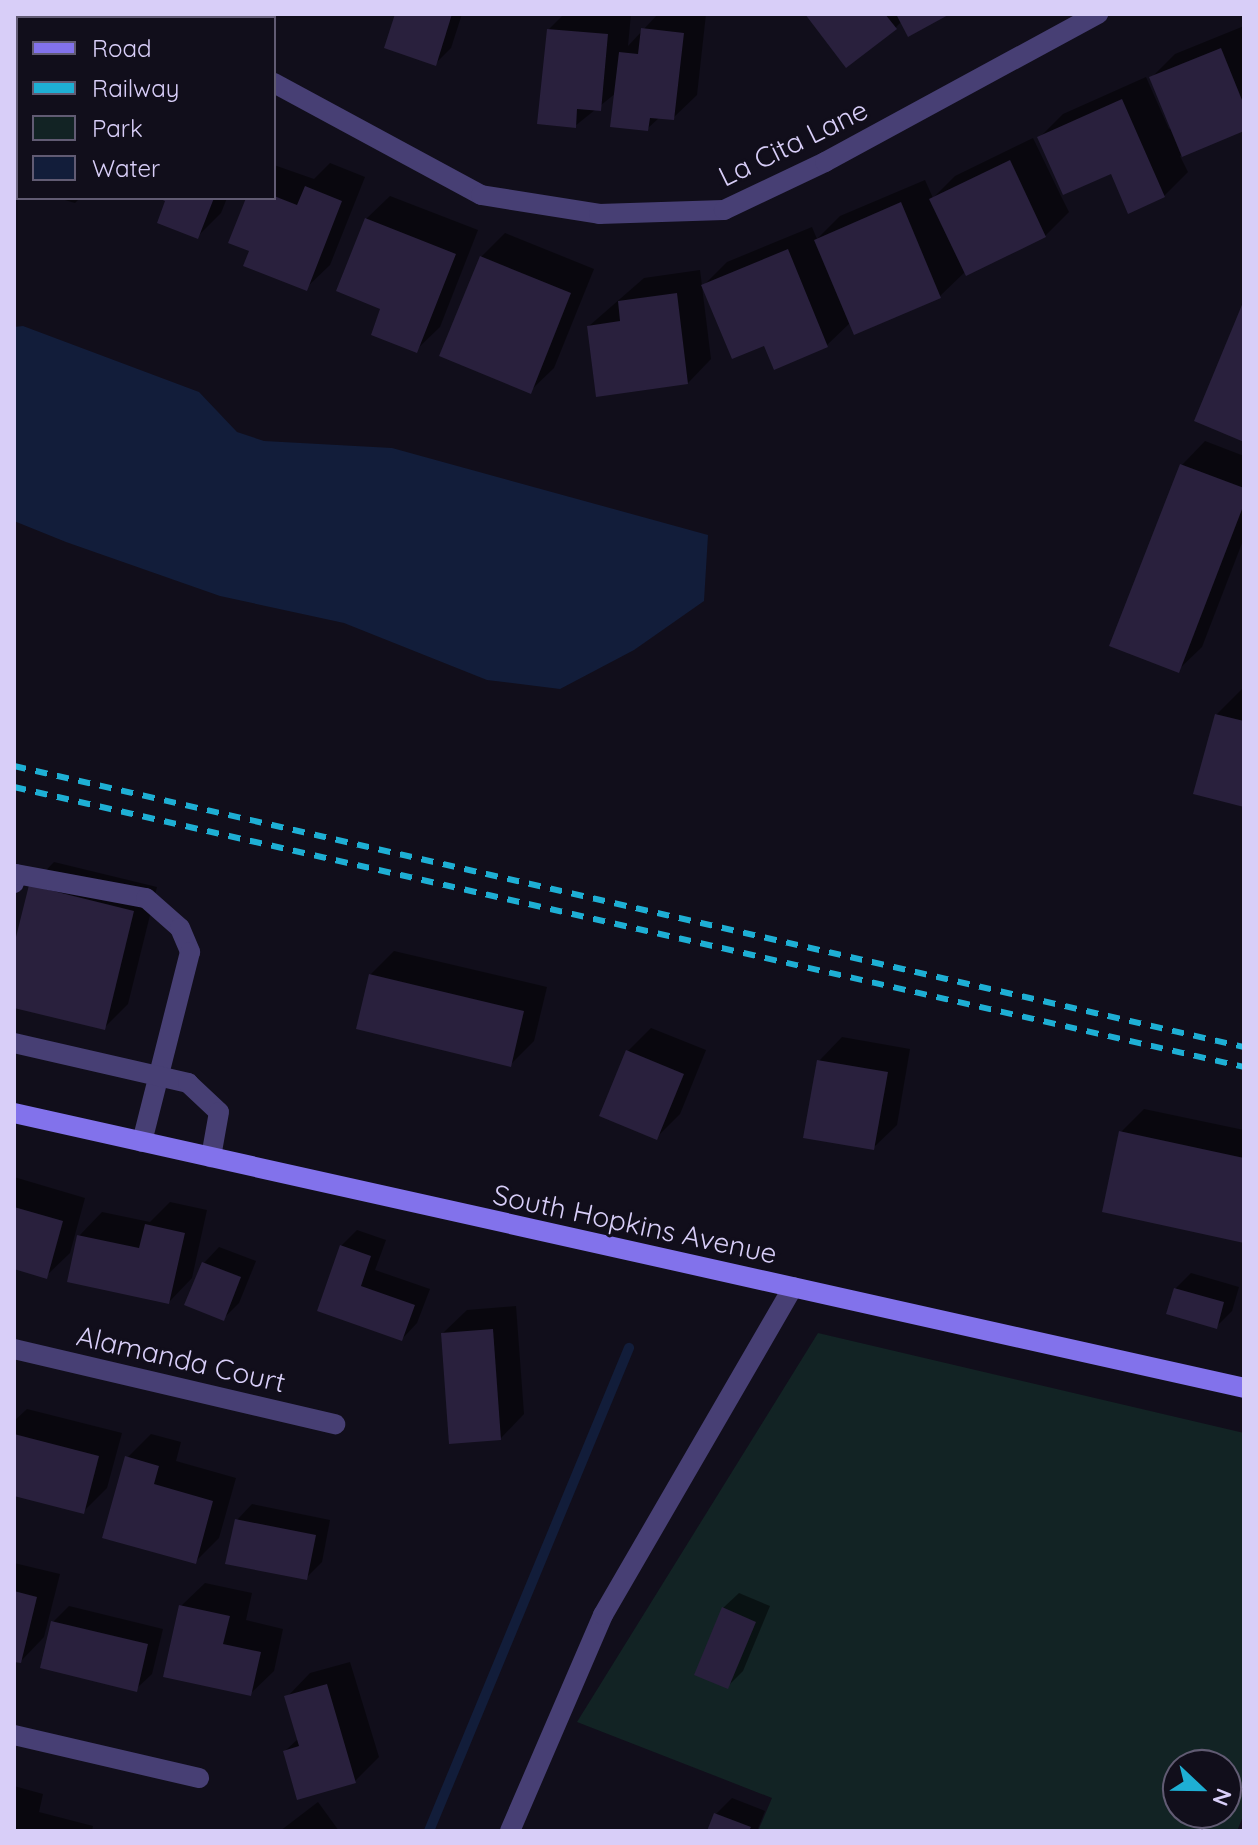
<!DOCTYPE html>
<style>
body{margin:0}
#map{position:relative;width:1258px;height:1845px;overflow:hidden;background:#110e1b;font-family:Quicksand,sans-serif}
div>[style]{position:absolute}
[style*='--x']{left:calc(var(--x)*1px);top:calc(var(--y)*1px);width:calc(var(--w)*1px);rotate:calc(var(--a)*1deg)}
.green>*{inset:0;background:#122324}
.water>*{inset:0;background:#121d3a}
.shadow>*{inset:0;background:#0007}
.stream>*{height:10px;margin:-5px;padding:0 5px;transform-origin:5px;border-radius:5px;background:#121d3a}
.building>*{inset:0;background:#29203d}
.lane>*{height:20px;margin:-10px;padding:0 10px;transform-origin:10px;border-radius:10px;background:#473f74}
.street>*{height:20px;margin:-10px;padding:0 10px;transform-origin:10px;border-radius:10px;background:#473f74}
.secondary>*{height:20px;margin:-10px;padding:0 10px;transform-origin:10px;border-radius:10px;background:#8272eb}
.rail>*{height:6px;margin-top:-3px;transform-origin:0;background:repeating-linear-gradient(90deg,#1eafd4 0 12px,transparent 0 22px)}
span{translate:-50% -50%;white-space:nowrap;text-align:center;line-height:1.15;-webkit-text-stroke:6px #110e1b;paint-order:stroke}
.street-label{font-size:28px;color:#d8cef8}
.frame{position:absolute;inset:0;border:16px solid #d8cef8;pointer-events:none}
.legend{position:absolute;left:16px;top:16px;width:260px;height:184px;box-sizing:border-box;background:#110e1b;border:2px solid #615b73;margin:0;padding:10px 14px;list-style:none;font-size:24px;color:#d8cef8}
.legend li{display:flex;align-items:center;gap:16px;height:40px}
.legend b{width:40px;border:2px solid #615b73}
.north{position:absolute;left:1162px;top:1749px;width:80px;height:80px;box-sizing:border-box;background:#110e1b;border:2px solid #615b73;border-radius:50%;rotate:112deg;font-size:22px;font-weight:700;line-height:32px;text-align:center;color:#d8cef8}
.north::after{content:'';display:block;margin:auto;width:28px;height:36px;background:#1eafd4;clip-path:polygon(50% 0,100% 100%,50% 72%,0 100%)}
</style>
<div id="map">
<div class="green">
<i style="clip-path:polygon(evenodd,818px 1333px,1244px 1433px,1244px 1814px,1237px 1831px,758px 1831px,772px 1798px,577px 1722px,818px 1333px,1178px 1765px,1226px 1765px,1226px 1813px,1178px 1813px,1178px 1765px)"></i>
</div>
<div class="water">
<i style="clip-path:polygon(23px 326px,199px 392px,237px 432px,264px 441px,392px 448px,708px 535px,704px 601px,634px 650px,560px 689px,487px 680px,344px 623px,220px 596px,66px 542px,14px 521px,14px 327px)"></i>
</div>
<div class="shadow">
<i style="clip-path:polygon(397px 14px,462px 14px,451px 48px,435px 64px)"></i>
<i style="clip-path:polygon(564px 14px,631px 14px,628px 46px,658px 14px,706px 14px,697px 95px,673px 118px,660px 117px,647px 129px,616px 93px,575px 126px,549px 29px)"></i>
<i style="clip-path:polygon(807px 14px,946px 14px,902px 21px,895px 28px)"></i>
<i style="clip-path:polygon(1244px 26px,1244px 129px,1180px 156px,1188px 172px,1164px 196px,1112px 171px,1060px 194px,1069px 212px,1045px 236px,966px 271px,940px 296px,855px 332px,851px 322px,827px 345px,775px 367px,766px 343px,704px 285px,727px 262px,812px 227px,817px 239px,840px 216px,925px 180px,933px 198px,955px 176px,1033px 138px,1060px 194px,1064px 192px,1039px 138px,1063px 114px,1146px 77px,1169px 129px,1172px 128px,1152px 77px,1175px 54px)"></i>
<i style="clip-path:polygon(330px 163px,365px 177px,330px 265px,306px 288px,274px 198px,274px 165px,314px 179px)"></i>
<i style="clip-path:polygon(390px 196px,478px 230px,440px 327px,416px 350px,383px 308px,366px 219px)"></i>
<i style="clip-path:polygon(58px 198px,80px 198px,75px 203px)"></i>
<i style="clip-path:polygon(163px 198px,227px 198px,221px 213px,198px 236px)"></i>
<i style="clip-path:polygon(505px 233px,594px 269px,554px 368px,530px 391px,481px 257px)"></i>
<i style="clip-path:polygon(700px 270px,711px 359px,688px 383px,589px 326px,644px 278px)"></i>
<i style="clip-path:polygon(1205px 441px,1244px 456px,1244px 538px,1202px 647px,1178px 670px,1182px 465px)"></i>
<i style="clip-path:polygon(1244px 687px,1244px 805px,1216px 715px)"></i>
<i style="clip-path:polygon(54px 862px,157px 887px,128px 1004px,104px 1028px,14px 1006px,14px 953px,31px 886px)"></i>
<i style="clip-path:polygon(394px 951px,547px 987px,534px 1041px,511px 1064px,370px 975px)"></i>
<i style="clip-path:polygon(651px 1028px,706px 1050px,680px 1114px,656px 1138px,628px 1051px)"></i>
<i style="clip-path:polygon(842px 1037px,910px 1049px,897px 1125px,873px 1148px,819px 1061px)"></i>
<i style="clip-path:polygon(1144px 1109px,1244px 1130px,1244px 1241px,1121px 1132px)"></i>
<i style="clip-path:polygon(14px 1177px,85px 1198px,70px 1253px,46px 1276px,14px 1267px)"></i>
<i style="clip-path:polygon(170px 1202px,207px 1210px,192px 1278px,169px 1302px,79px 1236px,102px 1212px,150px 1222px)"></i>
<i style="clip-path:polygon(357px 1230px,386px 1240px,375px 1270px,430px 1289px,417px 1323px,402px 1339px,319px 1310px,341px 1246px)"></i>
<i style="clip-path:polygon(219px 1247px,256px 1261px,239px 1303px,223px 1319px,204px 1263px)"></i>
<i style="clip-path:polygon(1191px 1273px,1239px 1287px,1232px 1311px,1216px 1327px,1175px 1289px)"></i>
<i style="clip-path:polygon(516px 1306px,524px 1414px,501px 1438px,443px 1333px,467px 1310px)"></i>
<i style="clip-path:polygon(27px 1409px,122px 1433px,107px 1488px,84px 1511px,14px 1494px,14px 1421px)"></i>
<i style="clip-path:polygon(151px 1434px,181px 1442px,176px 1461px,236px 1478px,219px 1538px,195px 1562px,127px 1458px)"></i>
<i style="clip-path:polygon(252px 1504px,330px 1520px,322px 1562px,306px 1578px,237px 1520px)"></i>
<i style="clip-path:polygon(14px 1563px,60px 1574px,44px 1637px,21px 1661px,14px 1660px)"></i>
<i style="clip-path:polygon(205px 1583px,252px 1593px,246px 1620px,283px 1629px,274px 1671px,250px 1694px,181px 1606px)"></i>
<i style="clip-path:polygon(739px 1593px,770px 1606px,743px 1671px,727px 1687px,723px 1608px)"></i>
<i style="clip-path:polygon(69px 1606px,163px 1629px,152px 1674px,136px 1689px,53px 1622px)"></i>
<i style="clip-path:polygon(350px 1662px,379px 1757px,355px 1781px,285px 1751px,299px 1738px,287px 1697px,310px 1673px)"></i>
<i style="clip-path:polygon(14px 1786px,43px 1794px,39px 1812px,93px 1826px,92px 1831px,14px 1831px)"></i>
<i style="clip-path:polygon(732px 1798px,765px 1811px,757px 1831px,709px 1831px,716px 1814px)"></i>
<i style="clip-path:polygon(318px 1802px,339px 1831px,280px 1831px)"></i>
</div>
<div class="stream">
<i style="--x:429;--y:1831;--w:523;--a:-67.51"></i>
</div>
<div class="building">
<i style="clip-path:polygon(395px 14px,452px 14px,436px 66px,384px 48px)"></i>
<i style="clip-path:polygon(805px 14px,885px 14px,897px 29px,846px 68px)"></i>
<i style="clip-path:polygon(896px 14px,950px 14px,908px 37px)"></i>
<i style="clip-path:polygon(641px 28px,684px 33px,674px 120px,650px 118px,648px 131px,610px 127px,619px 52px,638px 54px)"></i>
<i style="clip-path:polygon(547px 29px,608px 34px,601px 111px,577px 109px,576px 128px,537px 124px)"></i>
<i style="clip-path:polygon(1221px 48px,1244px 105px,1244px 131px,1182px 157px,1149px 77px)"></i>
<i style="clip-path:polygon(14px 76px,18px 77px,18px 163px,14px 162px)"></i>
<i style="clip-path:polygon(1122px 99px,1165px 197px,1128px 214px,1111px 174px,1063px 195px,1037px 137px)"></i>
<i style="clip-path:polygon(1010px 160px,1046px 237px,966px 276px,929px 199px)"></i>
<i style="clip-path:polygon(305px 186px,342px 201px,307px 291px,243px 266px,249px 251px,228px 243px,246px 198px,274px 196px,297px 205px)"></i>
<i style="clip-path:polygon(158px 198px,214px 198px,198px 239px,157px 223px,165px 201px)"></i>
<i style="clip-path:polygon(901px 202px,941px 298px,854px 335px,814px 240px)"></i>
<i style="clip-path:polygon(365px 218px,456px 254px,417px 353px,371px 335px,380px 309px,336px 291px)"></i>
<i style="clip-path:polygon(788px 249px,828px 347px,774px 370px,764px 346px,732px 359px,701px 285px)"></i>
<i style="clip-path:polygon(480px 256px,571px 293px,531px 394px,439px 356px)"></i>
<i style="clip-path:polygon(677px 293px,688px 384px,596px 397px,587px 326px,620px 321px,618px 301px)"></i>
<i style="clip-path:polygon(1244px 300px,1244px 442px,1194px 421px)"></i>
<i style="clip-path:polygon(1180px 464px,1244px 488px,1244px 504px,1179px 673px,1109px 646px)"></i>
<i style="clip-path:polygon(1215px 714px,1244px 721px,1244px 807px,1193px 794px)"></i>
<i style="clip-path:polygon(29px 885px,134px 911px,105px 1030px,14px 1008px,14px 945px)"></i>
<i style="clip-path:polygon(369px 974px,524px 1011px,511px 1067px,356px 1029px)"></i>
<i style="clip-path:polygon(626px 1050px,684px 1074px,657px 1140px,599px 1116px)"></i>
<i style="clip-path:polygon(817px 1060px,888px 1072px,874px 1150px,803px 1138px)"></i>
<i style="clip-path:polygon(1119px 1131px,1244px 1158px,1244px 1243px,1102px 1212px)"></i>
<i style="clip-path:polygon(14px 1207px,63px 1221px,47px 1279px,14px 1269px)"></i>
<i style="clip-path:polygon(145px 1224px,185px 1233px,169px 1304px,67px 1282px,77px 1235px,139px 1248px)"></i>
<i style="clip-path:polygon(340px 1245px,371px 1256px,361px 1286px,415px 1305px,402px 1341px,317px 1311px)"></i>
<i style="clip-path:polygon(202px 1262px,241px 1277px,224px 1321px,184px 1305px)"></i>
<i style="clip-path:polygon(1174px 1288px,1224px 1302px,1217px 1329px,1166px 1314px)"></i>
<i style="clip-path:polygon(493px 1329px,501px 1440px,449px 1444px,441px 1333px)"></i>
<i style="clip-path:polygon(14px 1434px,99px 1456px,84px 1514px,14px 1496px)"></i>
<i style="clip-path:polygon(125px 1456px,159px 1466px,154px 1484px,213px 1501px,196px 1564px,102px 1538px)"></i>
<i style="clip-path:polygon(235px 1519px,316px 1535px,307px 1580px,225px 1564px)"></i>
<i style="clip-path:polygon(14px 1591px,37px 1597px,21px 1663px,14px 1662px)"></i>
<i style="clip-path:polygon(179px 1605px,230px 1616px,223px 1644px,261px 1652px,251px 1696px,163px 1677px)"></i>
<i style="clip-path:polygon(722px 1607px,756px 1622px,728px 1689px,694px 1675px)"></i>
<i style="clip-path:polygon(51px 1621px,148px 1644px,137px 1692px,40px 1668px)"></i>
<i style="clip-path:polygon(327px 1684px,356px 1783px,297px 1800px,283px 1751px,299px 1746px,284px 1696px)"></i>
<i style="clip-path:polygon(714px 1813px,751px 1827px,749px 1831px,707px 1831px)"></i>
</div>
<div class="lane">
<i style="--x:14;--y:883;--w:9;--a:-77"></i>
<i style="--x:16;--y:874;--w:132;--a:10.5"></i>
<i style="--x:146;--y:898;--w:45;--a:41.4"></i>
<i style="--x:180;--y:928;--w:26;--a:67"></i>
<i style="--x:190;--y:952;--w:196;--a:104.2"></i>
<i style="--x:14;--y:1043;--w:179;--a:12.9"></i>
<i style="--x:188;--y:1083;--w:42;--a:43.1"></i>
<i style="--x:219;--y:1112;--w:46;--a:100.1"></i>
<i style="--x:510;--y:1831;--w:235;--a:-66.7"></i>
<i style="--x:603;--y:1615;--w:379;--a:-59.9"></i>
</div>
<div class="street">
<i style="--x:55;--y:14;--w:17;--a:13"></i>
<i style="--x:274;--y:83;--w:235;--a:28.4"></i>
<i style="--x:481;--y:195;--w:120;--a:9.1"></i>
<i style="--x:599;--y:214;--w:125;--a:-1.8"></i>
<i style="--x:724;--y:210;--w:112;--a:-25.4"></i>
<i style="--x:825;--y:162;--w:311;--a:-28.5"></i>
<i style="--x:14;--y:1349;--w:330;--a:13.2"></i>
<i style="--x:14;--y:1735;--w:190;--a:13.1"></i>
</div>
<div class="secondary">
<i style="--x:14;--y:1113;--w:1260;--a:12.6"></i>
</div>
<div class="rail">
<i style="--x:14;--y:766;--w:1262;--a:12.87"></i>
<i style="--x:14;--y:787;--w:1261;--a:12.82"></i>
</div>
<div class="street-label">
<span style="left:793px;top:143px;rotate:-26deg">La Cita Lane</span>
<span style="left:635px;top:1224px;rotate:12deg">South Hopkins Avenue</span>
<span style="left:181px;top:1359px;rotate:13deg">Alamanda Court</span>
</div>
<div class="frame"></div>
<ul class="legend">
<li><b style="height:10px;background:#8272eb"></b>Road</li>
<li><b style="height:10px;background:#1eafd4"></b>Railway</li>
<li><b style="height:22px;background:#122324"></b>Park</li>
<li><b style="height:22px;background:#121d3a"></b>Water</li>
</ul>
<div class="north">N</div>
</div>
